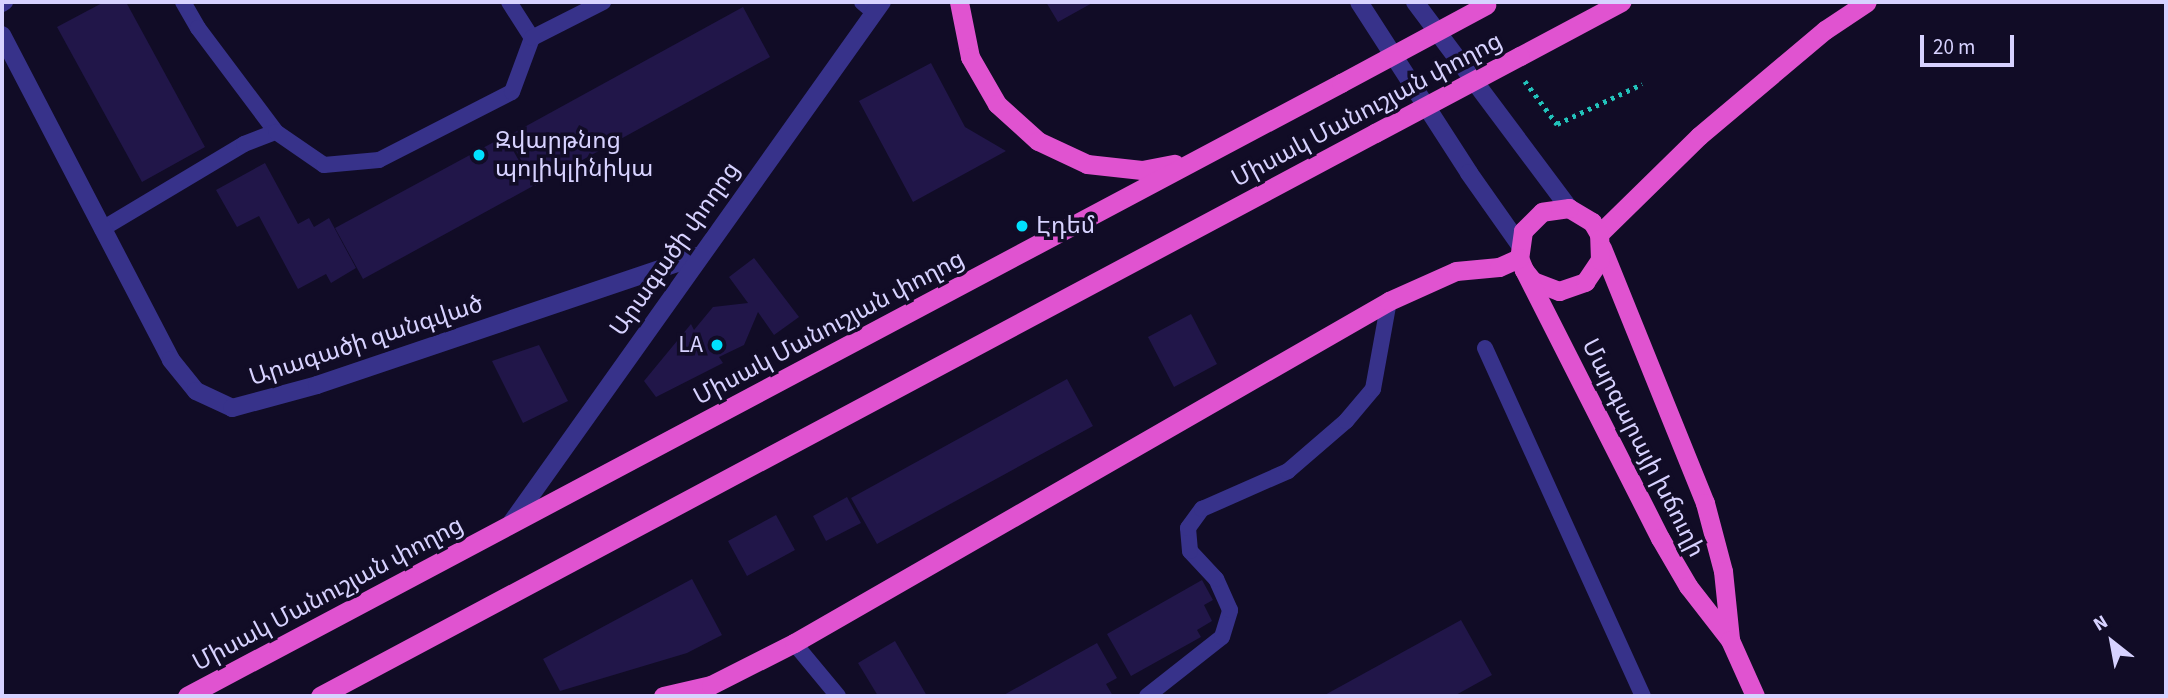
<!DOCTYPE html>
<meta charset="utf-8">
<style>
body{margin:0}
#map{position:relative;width:2168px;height:698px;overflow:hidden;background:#110c26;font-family:"Source Sans 3","Noto Sans Armenian",sans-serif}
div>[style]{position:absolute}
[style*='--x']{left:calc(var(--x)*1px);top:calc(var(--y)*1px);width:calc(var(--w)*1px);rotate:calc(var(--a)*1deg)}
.building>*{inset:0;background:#211649}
.path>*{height:4.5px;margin-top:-2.25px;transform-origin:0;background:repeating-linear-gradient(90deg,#22c3bb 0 3.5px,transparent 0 8.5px)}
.service>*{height:16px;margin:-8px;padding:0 8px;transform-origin:8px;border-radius:8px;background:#37328a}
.tertiary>*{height:18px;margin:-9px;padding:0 9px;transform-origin:9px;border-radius:9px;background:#37328a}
.trunk>*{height:19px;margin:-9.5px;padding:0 9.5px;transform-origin:9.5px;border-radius:9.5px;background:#e053d0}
.trunk-bridge>*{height:19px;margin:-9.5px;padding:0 9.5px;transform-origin:9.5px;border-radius:9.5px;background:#e053d0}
.dots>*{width:19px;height:19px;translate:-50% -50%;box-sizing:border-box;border:4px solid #110c26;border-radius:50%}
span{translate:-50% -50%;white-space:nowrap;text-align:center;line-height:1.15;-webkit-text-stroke:7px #110c26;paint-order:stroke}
.street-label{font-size:24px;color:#d7d2ff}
.poi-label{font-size:24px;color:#d7d2ff}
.left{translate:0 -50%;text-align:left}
.right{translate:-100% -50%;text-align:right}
.frame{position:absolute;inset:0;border:4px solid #d7d2ff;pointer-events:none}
.north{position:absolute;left:2077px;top:607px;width:70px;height:70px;-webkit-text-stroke:5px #110c26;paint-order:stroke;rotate:329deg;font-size:19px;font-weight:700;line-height:28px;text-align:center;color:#d7d2ff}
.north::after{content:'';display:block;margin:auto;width:24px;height:32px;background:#d7d2ff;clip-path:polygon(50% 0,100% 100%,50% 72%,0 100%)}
.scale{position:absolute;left:1920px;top:35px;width:94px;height:32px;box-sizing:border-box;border:4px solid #d7d2ff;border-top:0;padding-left:9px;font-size:21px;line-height:24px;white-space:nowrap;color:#d7d2ff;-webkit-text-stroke:5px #110c26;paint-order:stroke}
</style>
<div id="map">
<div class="building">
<i style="clip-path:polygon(104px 2px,126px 2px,205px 147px,142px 182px,57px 27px)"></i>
<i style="clip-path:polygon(1046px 2px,1094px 2px,1058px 22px)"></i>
<i style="clip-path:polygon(743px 7px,770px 57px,535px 186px,508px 136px)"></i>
<i style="clip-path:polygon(931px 63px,965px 127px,1006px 151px,913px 202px,859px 101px)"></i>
<i style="clip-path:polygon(505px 136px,533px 186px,363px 279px,335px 228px)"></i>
<i style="clip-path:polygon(265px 163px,298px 224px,309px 218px,314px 227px,329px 218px,356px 268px,331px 283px,326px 274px,298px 289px,259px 216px,237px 227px,216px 190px)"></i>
<i style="clip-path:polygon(754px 258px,799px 317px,774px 335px,758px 312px,744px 345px,719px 357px,723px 363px,656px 397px,644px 381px,691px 324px,694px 330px,713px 307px,748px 303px,729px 277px)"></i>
<i style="clip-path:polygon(1191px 314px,1217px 364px,1174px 387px,1148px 337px)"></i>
<i style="clip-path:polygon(539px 345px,568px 401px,523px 423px,492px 361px)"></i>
<i style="clip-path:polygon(1067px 379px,1093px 426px,877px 544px,851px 498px)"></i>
<i style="clip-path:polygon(847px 497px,861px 523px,826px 541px,813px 516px)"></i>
<i style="clip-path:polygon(776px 515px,795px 550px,747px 576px,728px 541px)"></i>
<i style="clip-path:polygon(692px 579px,722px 635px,687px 653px,560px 691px,543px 659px)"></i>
<i style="clip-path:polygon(1202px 580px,1213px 600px,1204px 605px,1212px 621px,1197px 630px,1201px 637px,1131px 676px,1107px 634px)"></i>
<i style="clip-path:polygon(1461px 620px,1492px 675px,1454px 696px,1323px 696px)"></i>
<i style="clip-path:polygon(895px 641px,927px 696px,878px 696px,858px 663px)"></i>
<i style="clip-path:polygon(1097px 643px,1117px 678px,1106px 684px,1113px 696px,1002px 696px)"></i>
</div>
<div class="path">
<i style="--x:1525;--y:81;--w:54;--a:53.3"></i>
<i style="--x:1557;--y:124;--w:94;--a:-25.2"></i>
</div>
<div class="service">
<i style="--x:183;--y:2;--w:30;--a:60"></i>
<i style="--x:198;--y:28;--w:130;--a:53.1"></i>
<i style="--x:509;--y:2;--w:43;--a:57.4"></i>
<i style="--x:862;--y:2;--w:16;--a:40"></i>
<i style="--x:2;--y:4;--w:4;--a:-34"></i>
<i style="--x:102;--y:229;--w:165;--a:-30.9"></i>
<i style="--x:244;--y:144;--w:34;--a:-21"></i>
<i style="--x:276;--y:132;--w:58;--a:34.5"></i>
<i style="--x:324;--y:165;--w:55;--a:-5.2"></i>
<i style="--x:379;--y:160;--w:149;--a:-27.1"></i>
<i style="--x:512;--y:92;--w:58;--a:-69.7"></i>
<i style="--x:532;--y:38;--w:80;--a:-26.9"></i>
<i style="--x:1485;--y:348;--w:382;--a:65.6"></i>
<i style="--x:794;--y:643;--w:69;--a:50.3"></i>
<i style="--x:1147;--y:696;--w:95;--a:-38.2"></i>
<i style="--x:1222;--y:637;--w:28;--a:-73"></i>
<i style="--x:1230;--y:610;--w:34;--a:-114"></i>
<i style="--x:1216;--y:579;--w:38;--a:-133"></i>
<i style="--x:1190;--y:551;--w:23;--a:-95"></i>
<i style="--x:1188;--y:528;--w:24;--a:-54"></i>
<i style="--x:1202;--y:509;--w:94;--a:-23.8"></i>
<i style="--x:1288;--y:471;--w:77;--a:-40.8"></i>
<i style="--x:1346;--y:421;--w:42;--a:-49.8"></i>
<i style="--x:1373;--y:389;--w:89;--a:-79.7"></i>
</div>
<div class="tertiary">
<i style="--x:1359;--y:2;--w:203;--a:57.2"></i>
<i style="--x:1469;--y:173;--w:87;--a:54.8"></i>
<i style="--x:1415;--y:2;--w:257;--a:53.2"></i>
<i style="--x:2;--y:35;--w:366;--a:62.5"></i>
<i style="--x:171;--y:360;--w:40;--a:51"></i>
<i style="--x:196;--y:391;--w:40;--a:25"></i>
<i style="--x:232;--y:408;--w:88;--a:-15.1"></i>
<i style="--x:317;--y:385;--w:403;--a:-18.7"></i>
<i style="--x:509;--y:526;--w:643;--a:-54.56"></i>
</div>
<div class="trunk">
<i style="--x:959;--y:2;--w:56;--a:78.7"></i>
<i style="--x:970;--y:57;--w:54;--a:60.1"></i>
<i style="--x:997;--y:104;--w:55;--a:42.1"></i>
<i style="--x:1038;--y:141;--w:54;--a:25.1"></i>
<i style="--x:1087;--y:164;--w:55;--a:6.2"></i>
<i style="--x:1142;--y:170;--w:33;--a:-11"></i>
<i style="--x:1520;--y:56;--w:115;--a:-28.1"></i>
<i style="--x:1599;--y:234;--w:140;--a:-44.4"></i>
<i style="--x:1699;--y:136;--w:165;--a:-40.1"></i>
<i style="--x:1825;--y:30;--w:50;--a:-33.7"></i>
<i style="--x:1602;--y:248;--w:275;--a:68"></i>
<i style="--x:1705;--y:503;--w:70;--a:75.2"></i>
<i style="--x:1723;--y:571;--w:68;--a:84.1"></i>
<i style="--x:1524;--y:270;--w:14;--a:51"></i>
<i style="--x:1533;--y:281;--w:28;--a:21"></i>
<i style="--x:1559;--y:291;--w:28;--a:-19"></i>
<i style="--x:1585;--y:282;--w:27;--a:-56"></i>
<i style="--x:1600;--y:260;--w:26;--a:-92"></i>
<i style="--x:1599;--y:234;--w:14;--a:-120"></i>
<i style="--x:1592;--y:222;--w:27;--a:-149"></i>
<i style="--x:1569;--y:208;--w:27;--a:172"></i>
<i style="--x:1542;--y:212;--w:27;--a:135"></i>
<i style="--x:1523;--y:231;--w:27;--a:98"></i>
<i style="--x:1519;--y:258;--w:13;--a:67"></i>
<i style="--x:1524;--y:270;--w:301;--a:63.1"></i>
<i style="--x:1660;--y:538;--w:56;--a:59.7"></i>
<i style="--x:1688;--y:586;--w:68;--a:52.1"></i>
<i style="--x:1730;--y:640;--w:61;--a:65.9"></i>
<i style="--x:187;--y:696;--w:1307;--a:-27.98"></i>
<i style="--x:320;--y:696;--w:1196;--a:-28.09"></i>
<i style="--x:663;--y:696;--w:49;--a:-12.9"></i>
<i style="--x:711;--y:685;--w:93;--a:-26.8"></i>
<i style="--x:794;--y:643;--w:686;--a:-29.89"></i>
<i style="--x:1389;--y:301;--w:73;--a:-24.1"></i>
<i style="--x:1456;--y:271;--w:43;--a:-5.3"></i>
<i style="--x:1499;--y:267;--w:22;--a:-24"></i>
</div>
<div class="trunk-bridge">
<i style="--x:1341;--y:83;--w:165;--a:-28.3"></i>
<i style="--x:1375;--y:133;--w:164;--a:-28"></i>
</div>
<div class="dots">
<i style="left:479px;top:155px;background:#00e1fd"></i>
<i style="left:1022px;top:226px;background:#00e1fd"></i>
<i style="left:717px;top:345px;background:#00e1fd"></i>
</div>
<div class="street-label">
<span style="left:1367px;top:110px;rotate:-28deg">Միսակ Մանուշյան փողոց</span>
<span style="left:675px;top:249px;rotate:-55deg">Արագածի փողոց</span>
<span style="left:829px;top:328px;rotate:-28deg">Միսակ Մանուշյան փողոց</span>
<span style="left:366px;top:341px;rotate:-18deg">Արագածի զանգված</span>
<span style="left:1643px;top:448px;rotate:63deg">Մարգարայի խճուղի</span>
<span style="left:328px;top:594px;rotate:-28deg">Միսակ Մանուշյան փողոց</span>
</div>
<div class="poi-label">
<span class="left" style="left:495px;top:155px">Զվարթնոց<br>պոլիկլինիկա</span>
<span class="left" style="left:1036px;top:226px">Էդեմ</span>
<span class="right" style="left:703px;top:345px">LA</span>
</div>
<div class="frame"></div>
<div class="north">N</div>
<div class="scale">20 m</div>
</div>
